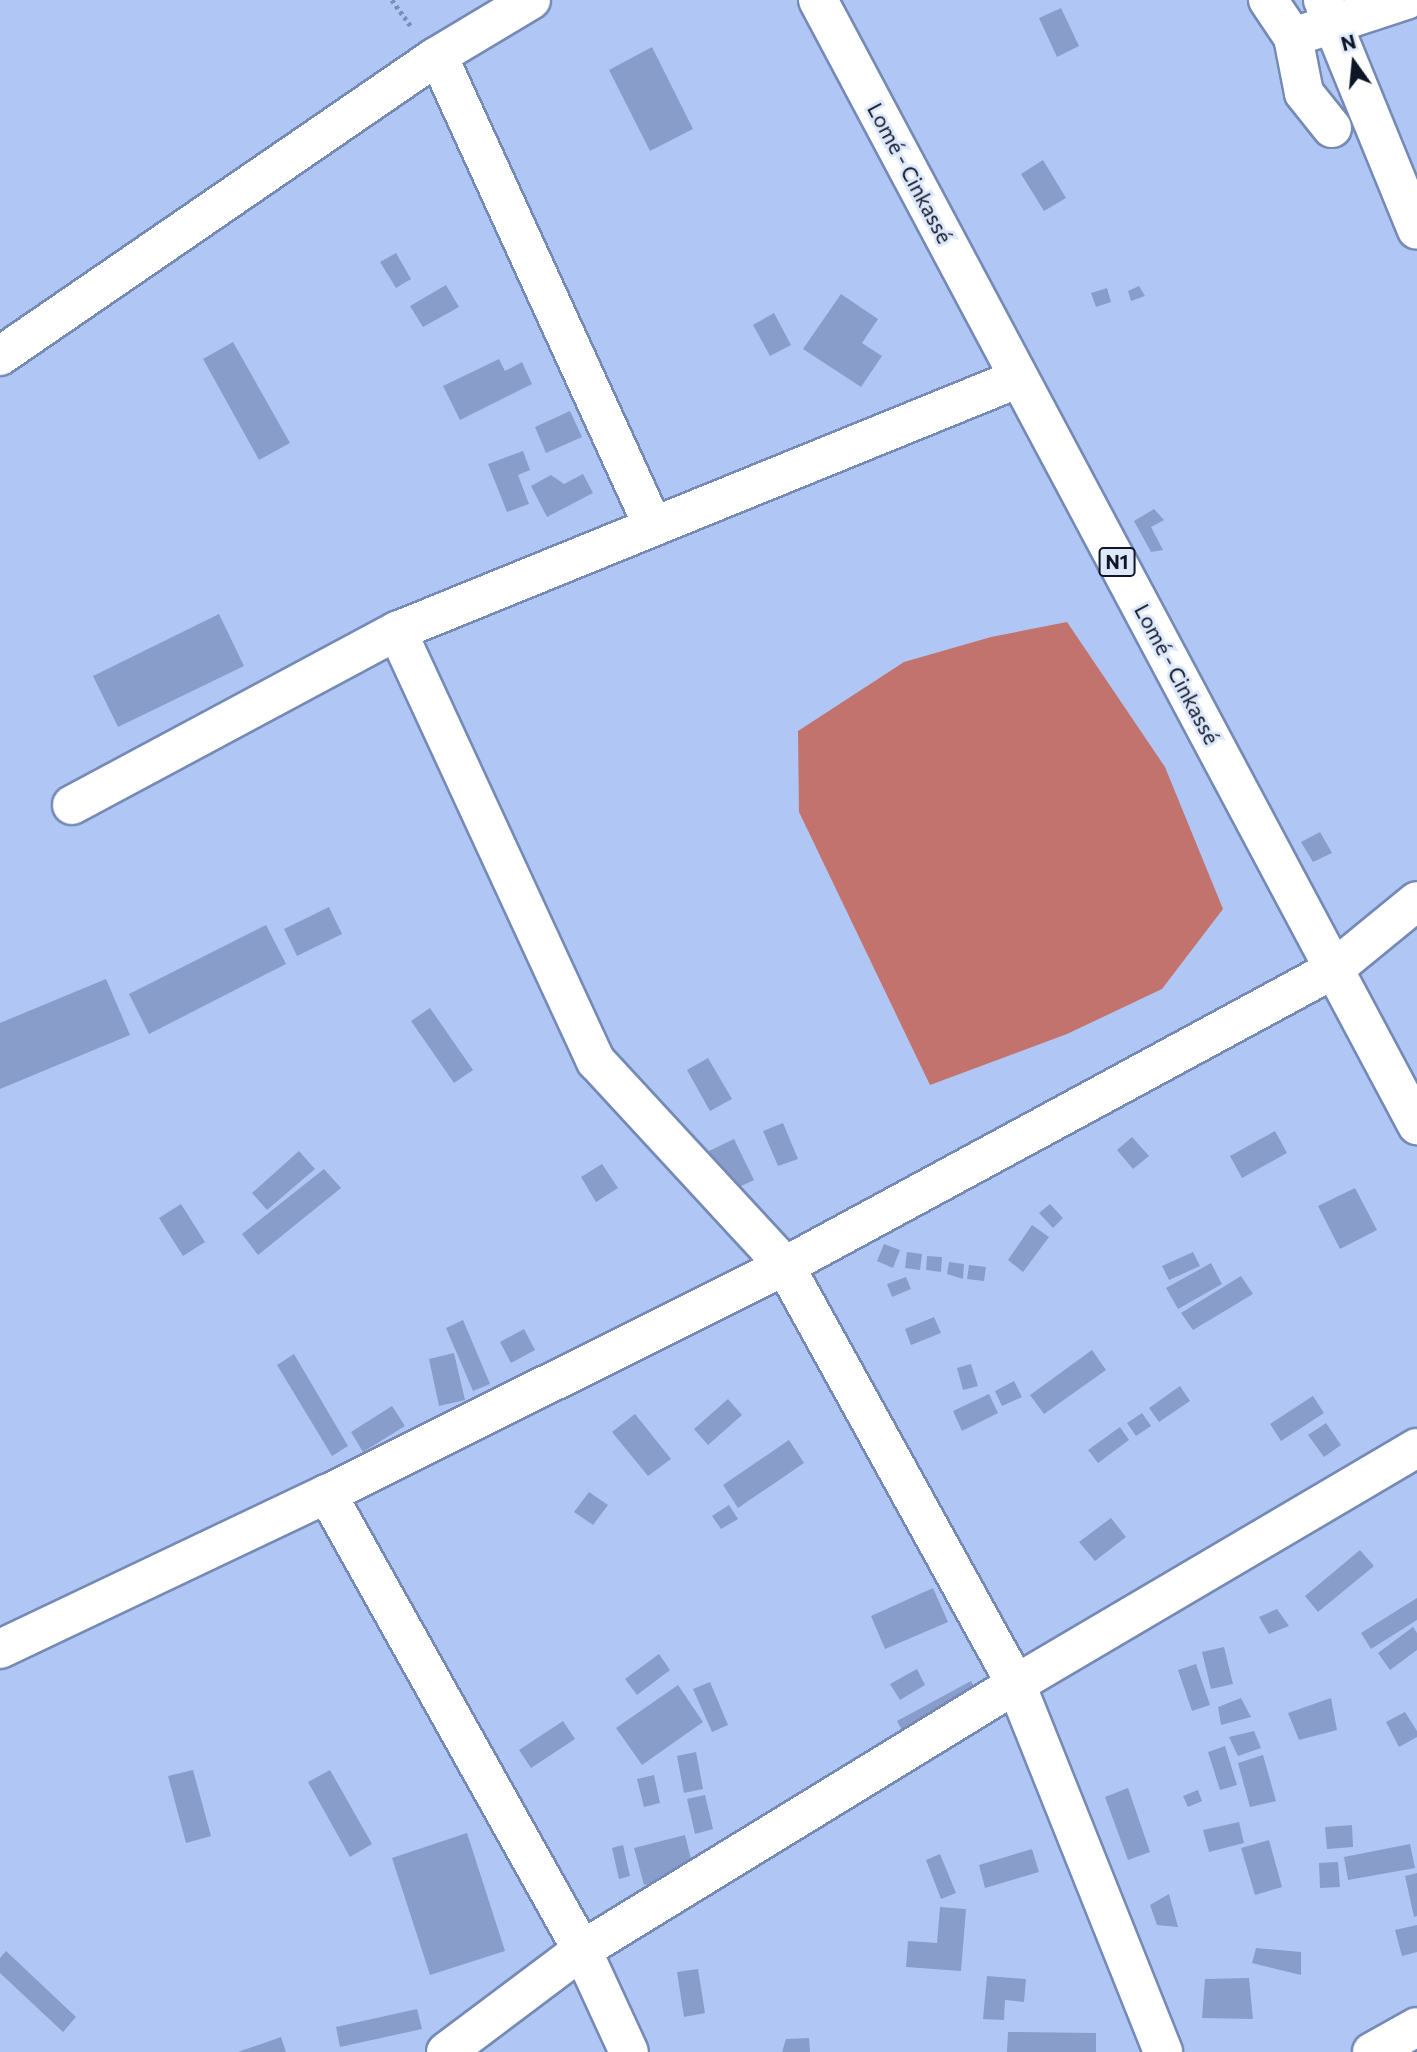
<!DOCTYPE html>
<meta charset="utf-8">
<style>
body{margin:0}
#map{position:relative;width:1417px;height:2052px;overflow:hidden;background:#b0c7f6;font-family:Commissioner,sans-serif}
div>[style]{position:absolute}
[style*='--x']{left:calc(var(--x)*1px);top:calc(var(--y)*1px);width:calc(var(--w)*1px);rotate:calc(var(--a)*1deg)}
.forest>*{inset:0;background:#c2736e}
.building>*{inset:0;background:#889dca}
.path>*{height:4.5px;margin-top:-2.25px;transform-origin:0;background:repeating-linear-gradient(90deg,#7d8fb5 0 3.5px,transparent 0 7px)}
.roads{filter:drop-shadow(2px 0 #758ab5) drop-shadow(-2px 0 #758ab5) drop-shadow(0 2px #758ab5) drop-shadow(0 -2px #758ab5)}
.minor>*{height:38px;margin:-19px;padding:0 19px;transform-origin:19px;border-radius:19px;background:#fff}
.highway>*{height:38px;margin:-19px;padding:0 19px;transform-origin:19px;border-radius:19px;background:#fff}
span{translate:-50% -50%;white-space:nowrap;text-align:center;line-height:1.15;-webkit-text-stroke:6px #dee8fb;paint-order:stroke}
.shield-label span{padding:2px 5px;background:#dee8fb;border:2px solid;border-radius:5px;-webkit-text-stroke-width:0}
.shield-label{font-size:19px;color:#0f1627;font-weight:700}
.street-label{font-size:21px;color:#0f1627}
.north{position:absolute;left:1319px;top:28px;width:70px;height:70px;-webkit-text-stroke:5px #dee8fb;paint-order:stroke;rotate:345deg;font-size:19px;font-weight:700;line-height:28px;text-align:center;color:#0f1627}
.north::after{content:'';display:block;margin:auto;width:24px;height:32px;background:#0f1627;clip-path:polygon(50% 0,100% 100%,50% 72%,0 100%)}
</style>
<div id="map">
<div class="forest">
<i style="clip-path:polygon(1067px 622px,1165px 767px,1223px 909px,1162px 989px,1067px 1034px,930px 1085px,799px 812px,798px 731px,904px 662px,991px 637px)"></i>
</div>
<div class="building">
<i style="clip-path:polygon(1061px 8px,1079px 46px,1057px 57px,1039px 18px)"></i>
<i style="clip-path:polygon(652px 47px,693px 129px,650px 151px,609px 70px)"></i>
<i style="clip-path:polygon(1043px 160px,1066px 198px,1044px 211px,1021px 174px)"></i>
<i style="clip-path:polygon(396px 253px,411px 279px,396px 288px,380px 262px)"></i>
<i style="clip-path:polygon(446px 285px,459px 307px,423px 327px,410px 306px)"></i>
<i style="clip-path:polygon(1139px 286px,1145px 296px,1131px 301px,1128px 291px)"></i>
<i style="clip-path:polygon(1107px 288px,1111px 302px,1096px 307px,1091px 293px)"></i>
<i style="clip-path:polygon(841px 294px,878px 319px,862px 343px,882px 356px,861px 387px,803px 349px)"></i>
<i style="clip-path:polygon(774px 313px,791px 345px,770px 356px,753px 325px)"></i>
<i style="clip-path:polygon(233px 342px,290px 443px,259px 460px,203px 359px)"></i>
<i style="clip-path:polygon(499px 359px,505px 371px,522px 362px,532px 384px,460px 420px,443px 386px)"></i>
<i style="clip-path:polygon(570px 411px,582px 437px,546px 453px,535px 427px)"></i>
<i style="clip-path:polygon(523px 451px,530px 470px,518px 475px,529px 504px,507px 512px,488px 464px)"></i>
<i style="clip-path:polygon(583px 474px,593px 493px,547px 517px,531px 486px,551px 475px,564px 484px)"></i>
<i style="clip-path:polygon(1154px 509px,1164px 520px,1151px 527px,1163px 550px,1151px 552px,1134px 521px)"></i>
<i style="clip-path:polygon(219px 614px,244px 666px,118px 727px,93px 676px)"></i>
<i style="clip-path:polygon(1320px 832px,1332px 853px,1313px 862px,1301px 842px)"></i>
<i style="clip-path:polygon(329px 907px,342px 934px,297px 956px,284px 929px)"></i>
<i style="clip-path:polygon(266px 925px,286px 964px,149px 1034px,129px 994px)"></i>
<i style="clip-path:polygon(106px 979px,130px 1035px,0 1089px,0 1023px)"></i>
<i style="clip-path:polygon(430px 1008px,473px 1070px,454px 1083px,411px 1021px)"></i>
<i style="clip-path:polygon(708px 1058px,732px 1099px,710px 1111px,687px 1070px)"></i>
<i style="clip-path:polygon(783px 1123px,798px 1159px,778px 1166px,763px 1131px)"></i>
<i style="clip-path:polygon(1275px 1131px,1287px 1153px,1242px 1178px,1230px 1156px)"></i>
<i style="clip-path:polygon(1132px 1137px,1149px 1156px,1133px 1169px,1117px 1150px)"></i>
<i style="clip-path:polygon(734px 1139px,754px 1180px,729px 1192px,709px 1151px)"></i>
<i style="clip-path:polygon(299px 1151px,315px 1169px,267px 1210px,252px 1193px)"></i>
<i style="clip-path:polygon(602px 1164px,618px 1188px,596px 1202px,581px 1177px)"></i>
<i style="clip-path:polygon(324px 1169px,341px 1188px,258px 1255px,242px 1234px)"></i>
<i style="clip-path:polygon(1355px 1188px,1377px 1230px,1340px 1249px,1318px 1206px)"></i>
<i style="clip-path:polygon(181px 1204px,205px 1242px,183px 1256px,159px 1218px)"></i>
<i style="clip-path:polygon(1050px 1204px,1063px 1218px,1053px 1228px,1039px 1213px)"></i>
<i style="clip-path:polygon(1032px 1225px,1049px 1237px,1023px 1272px,1008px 1260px)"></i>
<i style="clip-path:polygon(884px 1244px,900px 1250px,893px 1268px,877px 1261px)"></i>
<i style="clip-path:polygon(907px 1252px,922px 1254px,920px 1270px,905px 1268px)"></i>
<i style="clip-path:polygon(1193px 1252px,1200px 1266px,1169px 1280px,1162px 1266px)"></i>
<i style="clip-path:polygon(927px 1256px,942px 1257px,941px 1272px,926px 1270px)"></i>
<i style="clip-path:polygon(949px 1262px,964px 1264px,963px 1279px,947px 1274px)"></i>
<i style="clip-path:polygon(1211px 1263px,1222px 1284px,1178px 1309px,1166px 1288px)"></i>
<i style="clip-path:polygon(969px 1265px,986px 1267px,984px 1281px,967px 1279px)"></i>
<i style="clip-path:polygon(1241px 1276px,1253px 1294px,1193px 1330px,1181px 1313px)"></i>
<i style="clip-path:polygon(906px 1277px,911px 1289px,892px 1297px,887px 1284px)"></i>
<i style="clip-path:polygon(934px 1317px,941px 1333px,911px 1345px,905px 1329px)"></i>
<i style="clip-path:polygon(463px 1320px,490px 1384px,473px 1391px,446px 1328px)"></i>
<i style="clip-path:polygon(524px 1329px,535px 1350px,511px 1363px,500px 1342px)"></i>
<i style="clip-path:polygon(1092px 1350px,1106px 1370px,1044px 1414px,1030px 1395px)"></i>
<i style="clip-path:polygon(454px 1353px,465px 1400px,439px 1406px,429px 1359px)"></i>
<i style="clip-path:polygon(294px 1354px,348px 1446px,332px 1456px,277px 1365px)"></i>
<i style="clip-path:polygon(971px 1364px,978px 1386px,963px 1390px,957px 1368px)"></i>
<i style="clip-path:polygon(1014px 1381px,1022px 1397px,1002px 1406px,995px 1391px)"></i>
<i style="clip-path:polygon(1180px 1386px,1190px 1401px,1159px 1422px,1149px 1408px)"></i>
<i style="clip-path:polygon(989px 1394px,998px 1413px,962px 1431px,953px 1411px)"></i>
<i style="clip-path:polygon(1313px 1396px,1324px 1413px,1281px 1441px,1270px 1424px)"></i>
<i style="clip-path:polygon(728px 1399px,742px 1415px,708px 1445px,694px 1429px)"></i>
<i style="clip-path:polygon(392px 1406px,405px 1426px,363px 1452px,351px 1432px)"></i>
<i style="clip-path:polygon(1142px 1413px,1151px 1426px,1136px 1436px,1127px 1423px)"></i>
<i style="clip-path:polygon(635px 1414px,671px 1459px,648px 1476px,612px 1432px)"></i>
<i style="clip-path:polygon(1326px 1423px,1341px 1445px,1324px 1457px,1308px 1435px)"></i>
<i style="clip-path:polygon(1120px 1427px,1129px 1440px,1098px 1463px,1088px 1450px)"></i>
<i style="clip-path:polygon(789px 1440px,804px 1463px,738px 1508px,723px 1485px)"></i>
<i style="clip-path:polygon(589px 1492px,608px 1505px,593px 1525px,574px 1512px)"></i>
<i style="clip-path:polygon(729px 1505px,738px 1519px,721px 1529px,712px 1516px)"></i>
<i style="clip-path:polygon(1111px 1518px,1126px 1537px,1095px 1561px,1079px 1542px)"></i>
<i style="clip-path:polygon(1360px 1550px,1374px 1566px,1318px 1612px,1305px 1596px)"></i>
<i style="clip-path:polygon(933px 1588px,948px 1622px,885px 1649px,871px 1616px)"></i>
<i style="clip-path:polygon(1417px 1598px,1417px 1620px,1371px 1649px,1361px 1633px)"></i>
<i style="clip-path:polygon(1277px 1609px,1289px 1626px,1269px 1634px,1259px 1617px)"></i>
<i style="clip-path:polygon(1413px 1627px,1417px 1633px,1417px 1650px,1390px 1670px,1378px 1653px)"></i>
<i style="clip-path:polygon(1224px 1647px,1233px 1684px,1211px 1689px,1202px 1652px)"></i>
<i style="clip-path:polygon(659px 1654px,670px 1670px,637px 1695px,625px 1679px)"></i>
<i style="clip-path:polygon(1196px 1664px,1210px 1705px,1192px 1711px,1178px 1670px)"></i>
<i style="clip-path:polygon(917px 1669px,925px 1685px,900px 1700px,890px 1684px)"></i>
<i style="clip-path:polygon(971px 1681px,981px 1698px,906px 1738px,897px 1721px)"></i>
<i style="clip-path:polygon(710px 1682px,728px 1725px,712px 1732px,693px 1689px)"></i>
<i style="clip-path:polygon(678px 1685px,703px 1722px,642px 1765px,616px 1728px)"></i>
<i style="clip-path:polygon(1241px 1698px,1251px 1717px,1221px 1725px,1218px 1707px)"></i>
<i style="clip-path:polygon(1331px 1698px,1337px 1730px,1299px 1740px,1288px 1713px)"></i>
<i style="clip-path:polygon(1405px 1712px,1417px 1731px,1417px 1737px,1399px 1747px,1386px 1722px)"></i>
<i style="clip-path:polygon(563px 1721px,575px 1739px,531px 1768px,519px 1750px)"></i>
<i style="clip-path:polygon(1254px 1731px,1261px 1748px,1238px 1756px,1229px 1737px)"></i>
<i style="clip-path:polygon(1225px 1746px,1237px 1785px,1220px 1790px,1208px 1752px)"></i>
<i style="clip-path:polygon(696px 1752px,703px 1789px,684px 1793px,677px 1756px)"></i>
<i style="clip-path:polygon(1263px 1755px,1276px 1801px,1250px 1807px,1238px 1763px)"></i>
<i style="clip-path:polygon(193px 1770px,211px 1836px,186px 1843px,168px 1776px)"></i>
<i style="clip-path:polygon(330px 1770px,372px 1844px,350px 1857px,308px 1782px)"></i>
<i style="clip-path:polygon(654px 1775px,660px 1803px,644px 1807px,637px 1779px)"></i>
<i style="clip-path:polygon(1128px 1788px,1150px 1852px,1128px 1860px,1105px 1797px)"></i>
<i style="clip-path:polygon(1198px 1790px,1202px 1801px,1188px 1807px,1183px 1796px)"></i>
<i style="clip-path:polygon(705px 1795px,713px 1829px,695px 1834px,687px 1799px)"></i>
<i style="clip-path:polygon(1239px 1822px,1244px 1843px,1209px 1852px,1203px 1830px)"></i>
<i style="clip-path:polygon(1352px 1825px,1353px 1847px,1327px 1849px,1325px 1827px)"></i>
<i style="clip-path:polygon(467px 1833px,505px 1951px,430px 1975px,392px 1858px)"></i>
<i style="clip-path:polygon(685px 1835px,694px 1871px,644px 1885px,634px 1848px)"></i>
<i style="clip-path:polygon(1269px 1840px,1282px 1887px,1255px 1895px,1241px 1848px)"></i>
<i style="clip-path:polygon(1410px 1844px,1415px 1868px,1348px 1880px,1344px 1857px)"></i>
<i style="clip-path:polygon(623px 1845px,630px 1876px,619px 1879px,612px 1848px)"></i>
<i style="clip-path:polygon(1032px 1849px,1039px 1872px,985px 1888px,979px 1865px)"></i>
<i style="clip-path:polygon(940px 1854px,956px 1893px,941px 1899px,926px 1860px)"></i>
<i style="clip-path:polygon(1338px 1862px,1340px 1887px,1320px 1888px,1319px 1863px)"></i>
<i style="clip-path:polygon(1417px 1873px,1417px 1916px,1414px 1917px,1405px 1876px)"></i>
<i style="clip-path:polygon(1169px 1894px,1178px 1927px,1157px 1925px,1150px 1905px)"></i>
<i style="clip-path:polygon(940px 1907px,966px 1909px,961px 1971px,906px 1967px,908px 1941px,937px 1943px)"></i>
<i style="clip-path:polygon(1417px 1925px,1417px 1952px,1402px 1956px,1395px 1930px)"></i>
<i style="clip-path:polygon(1256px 1948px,1301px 1952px,1301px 1975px,1252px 1963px)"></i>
<i style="clip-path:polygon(6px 1951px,76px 2017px,63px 2032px,0 1973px,0 1958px)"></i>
<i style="clip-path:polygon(698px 1969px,705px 2013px,684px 2017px,677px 1972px)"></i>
<i style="clip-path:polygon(987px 1976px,1026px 1979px,1024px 2002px,1005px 2000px,1004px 2020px,983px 2019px)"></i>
<i style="clip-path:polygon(1249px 1978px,1253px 2019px,1202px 2018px,1205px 1979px)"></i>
<i style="clip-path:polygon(417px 2009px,422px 2029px,340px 2047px,336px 2027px)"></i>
<i style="clip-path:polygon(1008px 2032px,1096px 2033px,1096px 2052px,1007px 2052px)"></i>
<i style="clip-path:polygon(281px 2037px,286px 2052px,238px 2052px)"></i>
<i style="clip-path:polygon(809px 2038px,810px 2052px,782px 2052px,786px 2039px)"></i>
</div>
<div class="path">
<i style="--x:392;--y:0;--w:34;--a:54"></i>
</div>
<div class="roads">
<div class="minor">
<i style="--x:1268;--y:0;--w:45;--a:56"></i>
<i style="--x:1323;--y:0;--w:248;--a:67.8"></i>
<i style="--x:438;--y:56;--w:517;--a:65.42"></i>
<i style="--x:1332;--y:128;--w:45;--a:-128.7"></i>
<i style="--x:1304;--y:93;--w:57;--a:-101.1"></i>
<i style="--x:1293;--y:37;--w:119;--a:-18.1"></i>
<i style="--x:0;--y:356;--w:526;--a:-34.47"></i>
<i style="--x:434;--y:58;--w:113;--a:-30.9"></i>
<i style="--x:397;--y:631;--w:474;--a:65.2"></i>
<i style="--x:596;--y:1061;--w:279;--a:47.3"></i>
<i style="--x:785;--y:1266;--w:478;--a:61.1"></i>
<i style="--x:1016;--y:1684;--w:396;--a:68.2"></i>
<i style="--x:72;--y:805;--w:369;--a:-28.2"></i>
<i style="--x:397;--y:631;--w:671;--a:-22.13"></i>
<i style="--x:327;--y:1494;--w:522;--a:60.79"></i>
<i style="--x:582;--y:1950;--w:112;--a:65.3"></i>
<i style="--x:0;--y:1649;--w:362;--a:-25.4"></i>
<i style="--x:327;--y:1494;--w:512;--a:-26.46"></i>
<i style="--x:785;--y:1266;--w:624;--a:-28.41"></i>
<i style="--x:1334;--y:969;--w:107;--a:-39.3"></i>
<i style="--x:446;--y:2052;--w:170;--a:-36.9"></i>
<i style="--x:582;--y:1950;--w:509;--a:-31.5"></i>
<i style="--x:1016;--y:1684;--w:465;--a:-30.5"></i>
<i style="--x:1372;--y:2052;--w:51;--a:-29.1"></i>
</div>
<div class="highway">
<i style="--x:818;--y:0;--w:1275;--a:61.97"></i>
</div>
</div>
<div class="shield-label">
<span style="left:1117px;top:562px">N1</span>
</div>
<div class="street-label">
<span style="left:910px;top:173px;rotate:62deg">Lomé - Cinkassé</span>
<span style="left:1177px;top:674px;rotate:62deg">Lomé - Cinkassé</span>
</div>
<div class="north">N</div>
</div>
